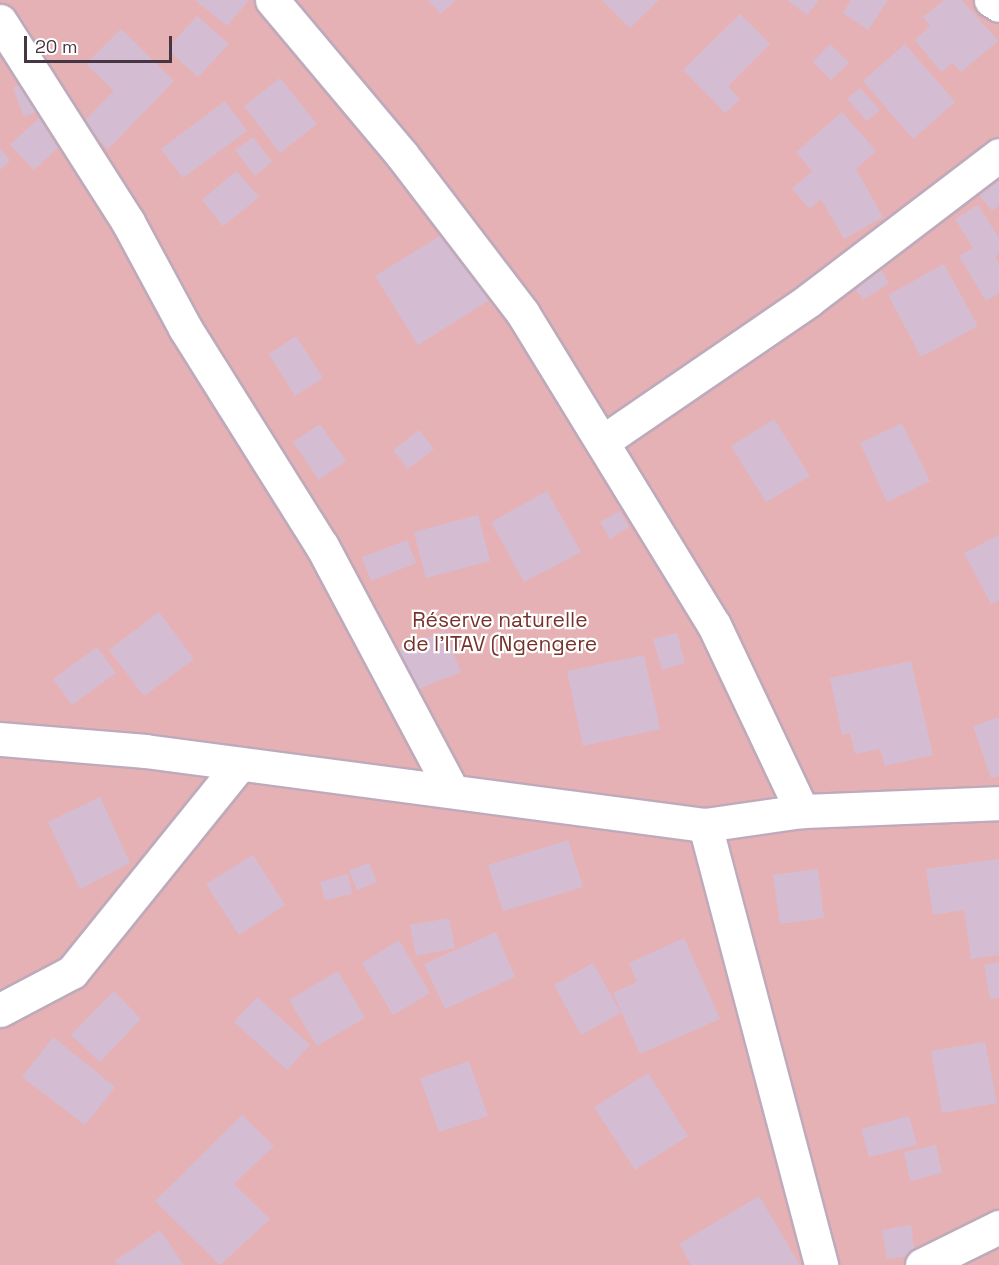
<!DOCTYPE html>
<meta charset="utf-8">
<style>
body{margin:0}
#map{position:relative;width:999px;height:1265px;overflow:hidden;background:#f3e7f1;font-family:"Space Grotesk",sans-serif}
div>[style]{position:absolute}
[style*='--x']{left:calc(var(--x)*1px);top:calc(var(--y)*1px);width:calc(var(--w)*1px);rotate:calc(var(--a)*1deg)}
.green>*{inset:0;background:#e6b1b4}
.building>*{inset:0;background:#d4bdd2}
.roads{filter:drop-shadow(2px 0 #beaabb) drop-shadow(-2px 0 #beaabb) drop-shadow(0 2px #beaabb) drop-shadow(0 -2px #beaabb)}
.minor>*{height:33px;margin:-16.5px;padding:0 16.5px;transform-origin:16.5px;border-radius:16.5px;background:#fff}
span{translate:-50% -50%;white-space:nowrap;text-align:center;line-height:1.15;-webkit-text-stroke:4.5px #fff;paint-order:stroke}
.park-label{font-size:21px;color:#75332b}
.scale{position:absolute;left:24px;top:36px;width:148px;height:27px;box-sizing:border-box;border:3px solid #463644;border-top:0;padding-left:8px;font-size:18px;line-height:21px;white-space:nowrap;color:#463644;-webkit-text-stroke:4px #fff;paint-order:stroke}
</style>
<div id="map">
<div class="green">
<i style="clip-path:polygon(0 0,999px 0,999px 1265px,0 1265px)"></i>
</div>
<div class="building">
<i style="clip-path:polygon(195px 0,249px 0,227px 26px)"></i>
<i style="clip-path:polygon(428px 0,456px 0,441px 14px)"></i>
<i style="clip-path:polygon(602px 0,659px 0,630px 28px)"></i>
<i style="clip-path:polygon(787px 0,819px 0,807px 15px)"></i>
<i style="clip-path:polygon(851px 0,888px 0,868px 30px,843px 13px)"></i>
<i style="clip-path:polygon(944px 0,962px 0,998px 41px,961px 72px,952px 63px,941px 72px,915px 40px,930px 26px,923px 17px)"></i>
<i style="clip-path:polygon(740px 14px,770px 44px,728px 86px,740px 99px,725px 113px,683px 70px)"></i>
<i style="clip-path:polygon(197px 16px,229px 44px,198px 77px,167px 49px)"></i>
<i style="clip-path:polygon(121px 29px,174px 81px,108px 149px,82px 123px,114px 91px,86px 64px)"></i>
<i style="clip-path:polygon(830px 44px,849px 63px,831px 80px,813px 62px)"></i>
<i style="clip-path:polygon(905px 44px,955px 102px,913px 139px,863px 81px)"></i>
<i style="clip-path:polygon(280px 78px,317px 124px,280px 153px,244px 106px)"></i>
<i style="clip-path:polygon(32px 80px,43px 109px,24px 117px,13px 88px)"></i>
<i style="clip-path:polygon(860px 88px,880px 110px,867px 121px,847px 99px)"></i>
<i style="clip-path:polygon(225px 101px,247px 131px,183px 178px,161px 149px)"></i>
<i style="clip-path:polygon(842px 112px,876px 151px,856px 169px,883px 217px,844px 239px,821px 199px,810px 209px,792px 189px,812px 171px,796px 152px)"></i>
<i style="clip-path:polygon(39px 118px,63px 143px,34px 170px,10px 145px)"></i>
<i style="clip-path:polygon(253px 137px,272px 162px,255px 176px,235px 150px)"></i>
<i style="clip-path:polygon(0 149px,10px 160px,0 170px)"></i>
<i style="clip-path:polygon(236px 171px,259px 197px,223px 226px,202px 200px)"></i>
<i style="clip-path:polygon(999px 175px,999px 205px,992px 211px,977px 192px)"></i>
<i style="clip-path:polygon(978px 205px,999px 238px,999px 254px,995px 256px,999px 263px,999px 293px,986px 301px,959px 256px,973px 248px,955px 219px)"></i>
<i style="clip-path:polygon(448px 231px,491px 299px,418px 345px,375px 276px)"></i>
<i style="clip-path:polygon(876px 262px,889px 283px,863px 300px,850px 281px)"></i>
<i style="clip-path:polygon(944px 264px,978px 326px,921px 357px,888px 295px)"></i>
<i style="clip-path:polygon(296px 336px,323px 378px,295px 396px,269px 354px)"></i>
<i style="clip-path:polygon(774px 419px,810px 476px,766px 502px,731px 446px)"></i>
<i style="clip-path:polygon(902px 423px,930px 481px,887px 502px,860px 443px)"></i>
<i style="clip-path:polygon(320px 424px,346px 461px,319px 480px,293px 442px)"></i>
<i style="clip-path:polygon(419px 430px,434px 449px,408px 469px,393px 450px)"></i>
<i style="clip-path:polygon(547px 491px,581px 552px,524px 582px,491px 522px)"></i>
<i style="clip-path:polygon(620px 511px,629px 527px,610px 539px,600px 522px)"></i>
<i style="clip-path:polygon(478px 515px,490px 561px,426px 578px,414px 532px)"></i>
<i style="clip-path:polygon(999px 535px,999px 600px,991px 604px,964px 553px)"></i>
<i style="clip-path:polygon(407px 540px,416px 563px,371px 581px,362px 557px)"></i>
<i style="clip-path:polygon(159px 612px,194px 659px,144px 696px,109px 650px)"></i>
<i style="clip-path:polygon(444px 631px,461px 672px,416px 690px,399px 649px)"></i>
<i style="clip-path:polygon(677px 633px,685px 663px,662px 670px,653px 639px)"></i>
<i style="clip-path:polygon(97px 647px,116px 673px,72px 705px,53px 679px)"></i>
<i style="clip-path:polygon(644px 655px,660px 729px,583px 746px,567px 671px)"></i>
<i style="clip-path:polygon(911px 661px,933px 755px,885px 766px,880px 749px,855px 754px,850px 733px,842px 735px,830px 678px)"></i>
<i style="clip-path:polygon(999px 717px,999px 776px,991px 778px,973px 726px)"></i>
<i style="clip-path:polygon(100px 797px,130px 863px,80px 889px,48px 822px)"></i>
<i style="clip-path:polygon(568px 840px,583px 887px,503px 911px,488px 865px)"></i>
<i style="clip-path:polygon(253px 855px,285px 905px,239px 935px,206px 884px)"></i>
<i style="clip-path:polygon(999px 859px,999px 955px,971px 959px,964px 910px,933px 915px,926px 869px)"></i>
<i style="clip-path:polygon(369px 863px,377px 882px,357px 890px,349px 870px)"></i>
<i style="clip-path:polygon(818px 869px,824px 918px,780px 924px,773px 875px)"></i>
<i style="clip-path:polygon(348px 874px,352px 894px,325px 900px,320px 882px)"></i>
<i style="clip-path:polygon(449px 918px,455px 948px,416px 956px,410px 925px)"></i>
<i style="clip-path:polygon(496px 932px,515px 977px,445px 1009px,424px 964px)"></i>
<i style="clip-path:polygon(684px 938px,720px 1019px,640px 1054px,613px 993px,637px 982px,629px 963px)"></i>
<i style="clip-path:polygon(399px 940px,430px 993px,393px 1015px,362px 963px)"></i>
<i style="clip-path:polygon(999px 962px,999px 998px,990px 999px,984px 965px)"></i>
<i style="clip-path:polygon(593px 963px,621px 1013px,581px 1035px,554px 985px)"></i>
<i style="clip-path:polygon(338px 971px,365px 1018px,317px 1046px,289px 1000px)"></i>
<i style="clip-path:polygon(114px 991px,141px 1019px,100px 1062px,71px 1035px)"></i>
<i style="clip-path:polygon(257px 997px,310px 1045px,287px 1070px,234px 1022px)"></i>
<i style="clip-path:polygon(53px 1037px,115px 1087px,85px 1125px,22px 1077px)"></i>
<i style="clip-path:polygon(985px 1042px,997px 1103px,942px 1113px,931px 1051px)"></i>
<i style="clip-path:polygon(469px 1061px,488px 1116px,439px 1132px,420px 1078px)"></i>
<i style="clip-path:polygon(648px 1073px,688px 1136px,635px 1170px,594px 1107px)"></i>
<i style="clip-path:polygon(242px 1115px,274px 1146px,234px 1184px,270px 1219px,220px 1265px,155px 1201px)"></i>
<i style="clip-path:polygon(909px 1116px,917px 1145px,869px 1157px,861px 1129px)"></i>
<i style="clip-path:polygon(936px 1145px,942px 1173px,910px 1181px,904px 1152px)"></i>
<i style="clip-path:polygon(759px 1196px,800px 1265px,691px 1265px,679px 1244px)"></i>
<i style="clip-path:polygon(911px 1225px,915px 1255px,887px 1259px,882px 1230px)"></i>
<i style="clip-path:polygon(160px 1230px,184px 1265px,118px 1265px,115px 1261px)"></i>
</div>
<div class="roads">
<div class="minor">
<i style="--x:272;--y:0;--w:202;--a:50"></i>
<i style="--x:402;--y:155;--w:198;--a:52.6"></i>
<i style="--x:522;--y:312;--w:367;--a:58.5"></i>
<i style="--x:714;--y:625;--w:206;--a:64.7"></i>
<i style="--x:991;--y:0;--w:9;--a:32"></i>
<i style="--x:0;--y:21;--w:238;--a:57.5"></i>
<i style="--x:128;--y:222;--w:120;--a:61.7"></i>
<i style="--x:185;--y:328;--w:257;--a:57.9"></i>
<i style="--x:322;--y:546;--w:277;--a:62"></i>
<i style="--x:602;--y:442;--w:251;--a:-34.4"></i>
<i style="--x:809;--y:300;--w:239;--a:-37.3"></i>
<i style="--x:0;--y:739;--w:145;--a:4.7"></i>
<i style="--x:145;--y:751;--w:565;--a:7.53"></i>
<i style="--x:705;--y:825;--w:98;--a:-8.2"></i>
<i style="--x:802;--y:811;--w:197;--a:-2.3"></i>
<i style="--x:705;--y:825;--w:455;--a:75.2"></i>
<i style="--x:0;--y:1010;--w:81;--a:-27.8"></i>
<i style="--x:72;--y:972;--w:267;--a:-51.1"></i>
<i style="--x:922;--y:1265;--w:86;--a:-26.3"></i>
</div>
</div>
<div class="park-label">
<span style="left:500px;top:632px">Réserve naturelle<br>de l'ITAV (Ngengere</span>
</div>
<div class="scale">20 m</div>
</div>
